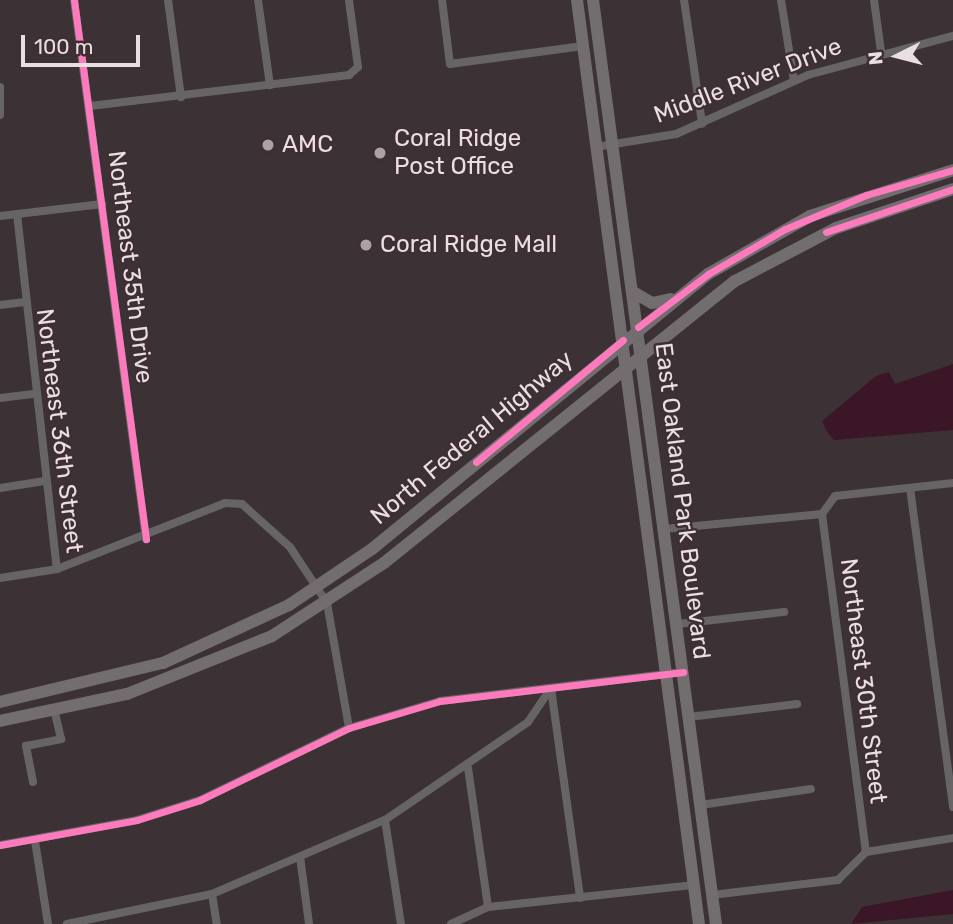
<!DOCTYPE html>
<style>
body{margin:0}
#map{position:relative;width:953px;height:924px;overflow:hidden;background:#3c3236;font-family:Rubik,sans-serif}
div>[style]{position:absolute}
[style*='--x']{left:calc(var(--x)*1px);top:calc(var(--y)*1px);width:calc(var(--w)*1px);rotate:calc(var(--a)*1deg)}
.water>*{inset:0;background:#3a1626}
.street>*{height:8px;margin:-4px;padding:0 4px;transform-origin:4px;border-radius:4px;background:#676466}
.primary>*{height:12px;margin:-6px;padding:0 6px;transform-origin:6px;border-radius:6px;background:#726d6e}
.cycleway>*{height:7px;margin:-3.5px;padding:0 3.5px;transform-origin:3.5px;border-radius:3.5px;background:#fd7abc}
.dots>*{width:19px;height:19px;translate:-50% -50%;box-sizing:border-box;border:4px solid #3f2f35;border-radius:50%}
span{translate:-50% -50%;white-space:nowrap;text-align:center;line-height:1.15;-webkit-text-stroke:5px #3f2f35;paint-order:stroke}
.street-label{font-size:24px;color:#e9dfe2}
.poi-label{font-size:24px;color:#e9dfe2}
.left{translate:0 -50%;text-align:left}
.north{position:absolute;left:862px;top:21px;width:70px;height:70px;-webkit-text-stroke:5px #3f2f35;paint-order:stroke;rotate:264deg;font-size:19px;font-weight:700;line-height:28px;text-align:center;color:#e9dfe2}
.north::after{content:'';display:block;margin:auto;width:24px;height:32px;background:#e9dfe2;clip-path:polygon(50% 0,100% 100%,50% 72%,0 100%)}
.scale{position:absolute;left:21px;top:35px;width:119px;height:32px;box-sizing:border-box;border:4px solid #e9dfe2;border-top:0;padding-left:9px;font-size:21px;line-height:24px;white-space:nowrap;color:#e9dfe2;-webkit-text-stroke:5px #3f2f35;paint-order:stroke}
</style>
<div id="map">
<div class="water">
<i style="clip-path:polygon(953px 364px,953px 430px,834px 440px,827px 432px,822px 421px,876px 376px,889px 372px,895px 384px)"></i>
<i style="clip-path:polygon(953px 890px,953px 914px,851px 924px,862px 907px)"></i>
</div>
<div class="street">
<i style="--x:74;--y:0;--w:544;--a:82.39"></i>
<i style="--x:168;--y:0;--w:98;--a:82.4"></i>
<i style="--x:258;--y:0;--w:86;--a:82"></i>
<i style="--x:442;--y:0;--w:64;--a:82.9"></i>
<i style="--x:450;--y:64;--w:134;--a:-7.7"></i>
<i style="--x:684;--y:0;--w:125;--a:81.7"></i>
<i style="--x:781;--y:0;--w:82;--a:80.9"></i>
<i style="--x:874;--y:0;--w:52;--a:82.3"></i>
<i style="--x:0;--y:87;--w:28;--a:90"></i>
<i style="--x:90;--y:106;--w:261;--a:-6.8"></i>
<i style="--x:349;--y:75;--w:12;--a:-42"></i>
<i style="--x:358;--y:67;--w:68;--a:-97.7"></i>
<i style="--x:596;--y:147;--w:81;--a:-9.2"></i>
<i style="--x:676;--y:134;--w:145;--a:-24.1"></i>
<i style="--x:808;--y:75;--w:150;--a:-15.1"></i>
<i style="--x:17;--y:214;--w:357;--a:83.6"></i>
<i style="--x:0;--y:216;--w:103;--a:-6.7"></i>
<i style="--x:0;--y:305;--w:23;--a:-7"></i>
<i style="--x:0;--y:398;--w:34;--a:-7"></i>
<i style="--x:0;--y:488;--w:45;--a:-9"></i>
<i style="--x:910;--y:488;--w:322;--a:82.3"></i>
<i style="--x:822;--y:514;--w:341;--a:82.6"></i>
<i style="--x:664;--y:529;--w:159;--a:-5.4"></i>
<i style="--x:822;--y:514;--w:22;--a:-54"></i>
<i style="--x:835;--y:496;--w:119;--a:-6.3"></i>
<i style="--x:0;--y:578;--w:58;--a:-9"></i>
<i style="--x:57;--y:569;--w:180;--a:-21.4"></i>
<i style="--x:225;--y:503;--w:17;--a:3"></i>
<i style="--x:242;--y:504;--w:64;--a:41.9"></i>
<i style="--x:290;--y:547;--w:67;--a:56.5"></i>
<i style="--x:327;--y:603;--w:127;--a:80"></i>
<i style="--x:678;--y:624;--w:107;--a:-6.5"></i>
<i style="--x:551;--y:688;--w:212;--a:82.1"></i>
<i style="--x:689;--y:717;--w:109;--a:-6.9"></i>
<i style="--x:468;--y:768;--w:140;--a:81.8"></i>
<i style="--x:33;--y:782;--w:37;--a:-101"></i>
<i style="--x:26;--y:746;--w:36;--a:-11"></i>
<i style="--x:61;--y:739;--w:28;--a:-103"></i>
<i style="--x:701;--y:805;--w:111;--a:-8.3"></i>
<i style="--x:385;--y:820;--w:105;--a:81.3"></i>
<i style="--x:35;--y:841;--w:84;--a:81.1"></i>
<i style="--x:0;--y:845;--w:139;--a:-10.3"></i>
<i style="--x:137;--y:820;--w:66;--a:-17.6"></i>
<i style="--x:200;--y:800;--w:165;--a:-25.8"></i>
<i style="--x:349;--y:728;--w:95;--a:-16.5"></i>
<i style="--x:440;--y:701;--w:245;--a:-6.8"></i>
<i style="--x:300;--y:857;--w:68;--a:82.3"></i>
<i style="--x:212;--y:894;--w:30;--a:81"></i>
<i style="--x:712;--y:895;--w:127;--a:-6.8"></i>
<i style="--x:838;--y:880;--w:40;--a:-45"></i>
<i style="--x:866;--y:852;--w:88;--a:-9.1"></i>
<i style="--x:67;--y:924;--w:148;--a:-11.7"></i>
<i style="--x:212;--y:894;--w:188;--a:-23.2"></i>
<i style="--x:385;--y:820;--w:173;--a:-34.4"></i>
<i style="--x:528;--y:722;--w:41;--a:-55.9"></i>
<i style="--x:451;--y:924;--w:41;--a:-24.7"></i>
<i style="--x:488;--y:907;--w:208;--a:-6.1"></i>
</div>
<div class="primary">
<i style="--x:577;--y:0;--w:932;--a:82.48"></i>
<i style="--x:593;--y:0;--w:932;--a:82.42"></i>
<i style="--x:633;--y:292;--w:22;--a:30"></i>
<i style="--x:652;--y:303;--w:19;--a:-12"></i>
<i style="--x:0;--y:702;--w:168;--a:-13.5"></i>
<i style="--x:163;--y:663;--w:139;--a:-24.7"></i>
<i style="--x:289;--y:605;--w:100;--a:-34"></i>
<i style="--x:372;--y:549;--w:434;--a:-39.3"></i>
<i style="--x:708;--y:274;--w:117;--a:-29.6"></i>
<i style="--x:810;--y:216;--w:150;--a:-17.8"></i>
<i style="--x:0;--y:721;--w:130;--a:-12"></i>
<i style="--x:127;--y:694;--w:156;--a:-21.8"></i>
<i style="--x:272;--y:636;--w:134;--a:-33.1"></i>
<i style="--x:384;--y:563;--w:450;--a:-38.8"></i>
<i style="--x:735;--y:281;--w:114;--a:-27.7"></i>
<i style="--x:836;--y:228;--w:123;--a:-18.4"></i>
</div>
<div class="cycleway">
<i style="--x:74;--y:0;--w:544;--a:82.39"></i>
<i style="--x:826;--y:232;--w:134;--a:-18.7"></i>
<i style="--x:638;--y:327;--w:88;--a:-37.1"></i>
<i style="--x:708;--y:274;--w:89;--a:-30.3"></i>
<i style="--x:785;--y:229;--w:88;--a:-22.8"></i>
<i style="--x:866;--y:195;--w:91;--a:-16"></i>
<i style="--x:476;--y:462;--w:191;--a:-39.7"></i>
<i style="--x:0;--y:845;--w:139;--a:-10.3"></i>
<i style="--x:137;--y:820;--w:66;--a:-17.6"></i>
<i style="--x:200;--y:800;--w:165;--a:-25.8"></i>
<i style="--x:349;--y:728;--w:95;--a:-16.5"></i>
<i style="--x:440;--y:701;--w:245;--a:-6.8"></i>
</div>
<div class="dots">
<i style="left:268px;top:145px;background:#aca2a6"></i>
<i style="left:380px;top:153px;background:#aca2a6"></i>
<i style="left:366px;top:245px;background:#aca2a6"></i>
</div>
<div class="street-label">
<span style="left:748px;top:81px;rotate:-21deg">Middle River Drive</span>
<span style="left:130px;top:267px;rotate:83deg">Northeast 35th Drive</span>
<span style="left:59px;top:431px;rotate:83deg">Northeast 36th Street</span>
<span style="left:472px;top:438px;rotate:-40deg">North Federal Highway</span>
<span style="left:682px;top:501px;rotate:83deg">East Oakland Park Boulevard</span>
<span style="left:863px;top:681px;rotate:83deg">Northeast 30th Street</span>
</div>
<div class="poi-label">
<span class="left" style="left:394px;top:153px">Coral Ridge<br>Post Office</span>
<span class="left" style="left:282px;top:145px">AMC</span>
<span class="left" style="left:380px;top:245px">Coral Ridge Mall</span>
</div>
<div class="north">N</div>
<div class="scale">100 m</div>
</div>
